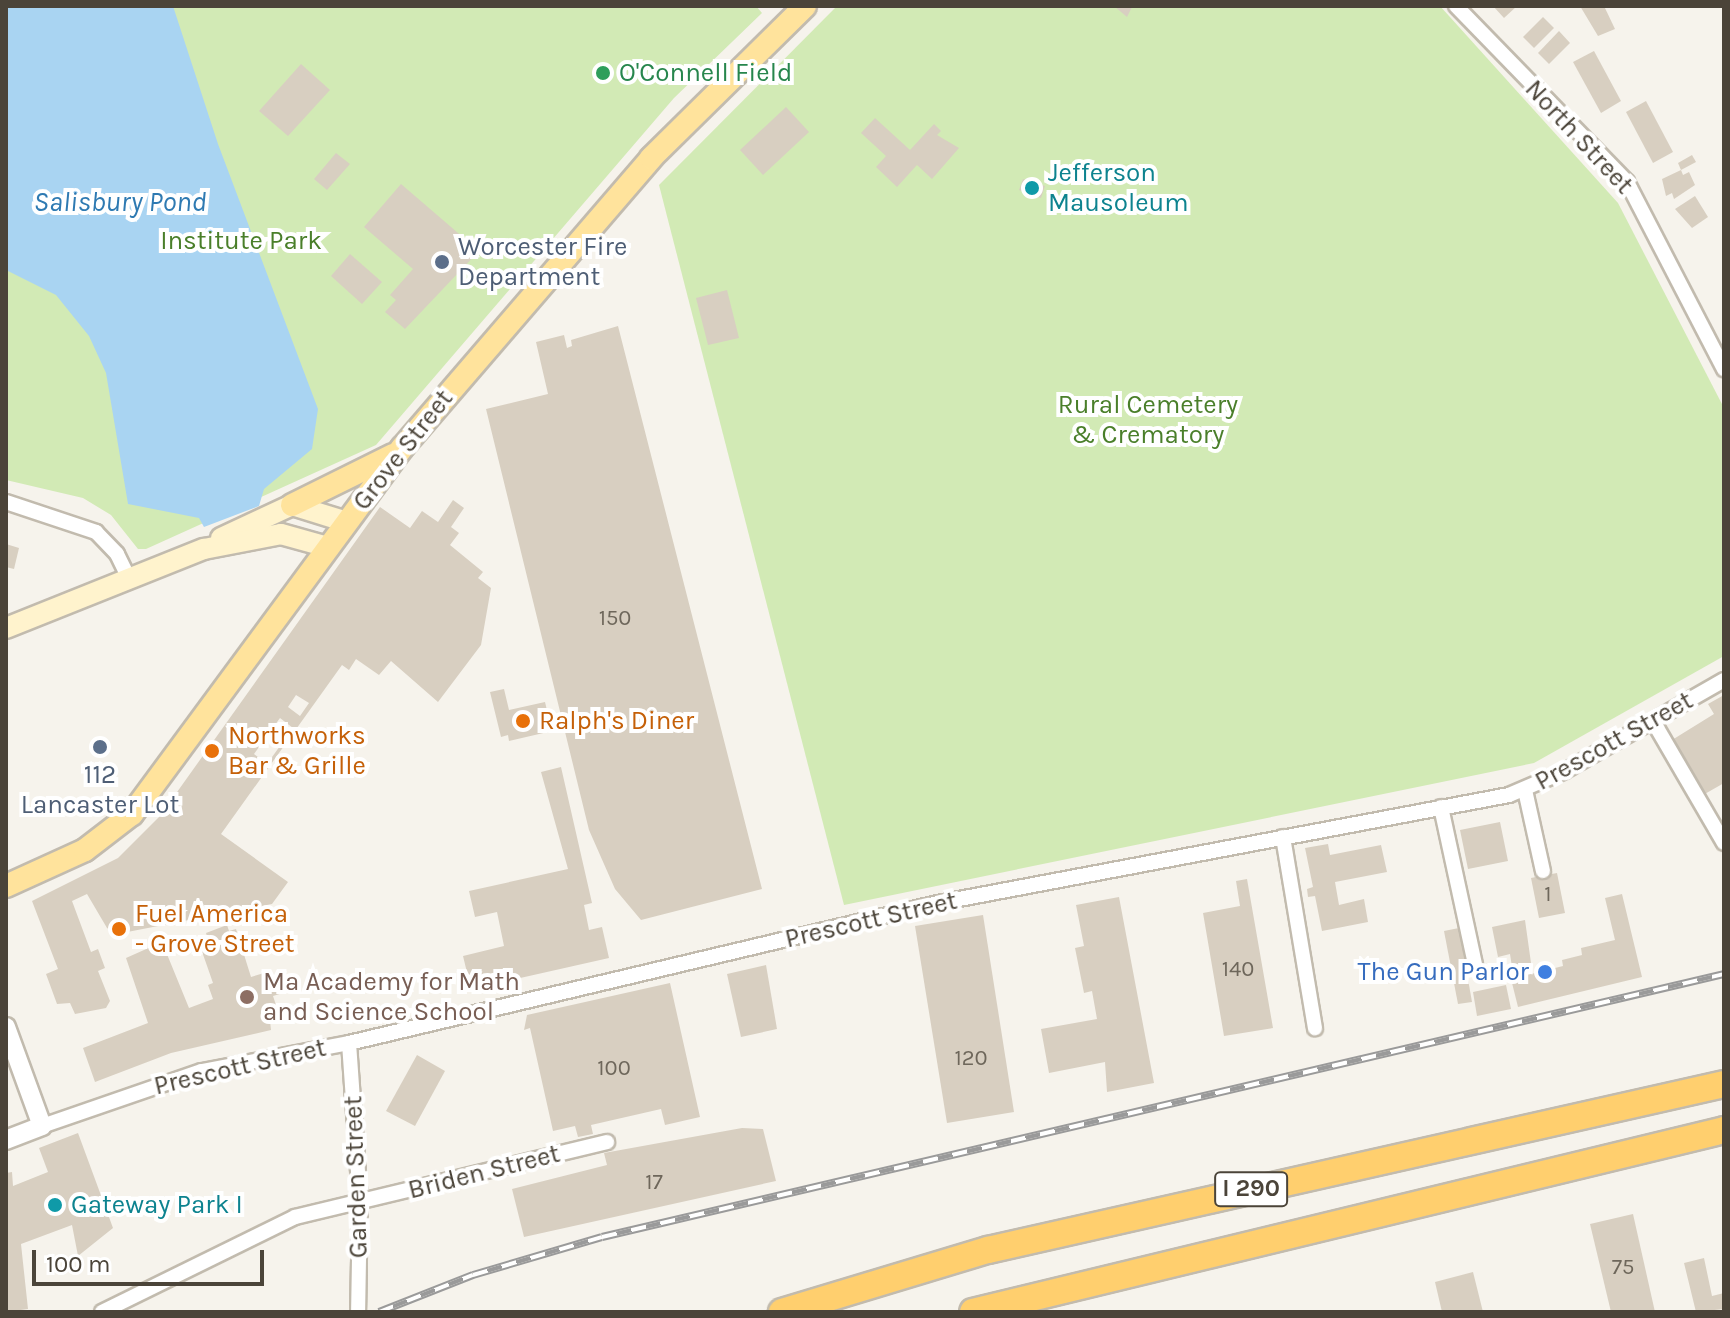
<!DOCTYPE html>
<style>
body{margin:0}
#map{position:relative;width:1730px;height:1318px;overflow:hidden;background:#f6f3ec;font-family:Karla,sans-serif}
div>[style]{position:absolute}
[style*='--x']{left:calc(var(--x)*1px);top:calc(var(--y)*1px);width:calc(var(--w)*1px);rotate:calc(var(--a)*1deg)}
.green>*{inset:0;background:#d2eab5}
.water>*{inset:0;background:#a9d4f2}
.building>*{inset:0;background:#d8cfc1}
.roads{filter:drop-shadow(2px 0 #c2bbae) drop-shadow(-2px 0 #c2bbae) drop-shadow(0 2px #c2bbae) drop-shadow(0 -2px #c2bbae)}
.minor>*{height:14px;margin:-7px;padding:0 7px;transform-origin:7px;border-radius:7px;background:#fff}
.tertiary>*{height:18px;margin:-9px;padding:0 9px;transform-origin:9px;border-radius:9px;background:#fff}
.secondary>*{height:20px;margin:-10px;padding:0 10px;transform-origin:10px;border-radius:10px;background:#fff3cd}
.primary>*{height:22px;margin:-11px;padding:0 11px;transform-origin:11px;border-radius:11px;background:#ffe39c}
.motorway>*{height:26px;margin:-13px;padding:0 13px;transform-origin:13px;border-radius:13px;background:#ffcf6e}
.rail>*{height:8px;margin-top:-4px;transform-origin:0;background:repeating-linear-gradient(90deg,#fff 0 15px,#9a9a9a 0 30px);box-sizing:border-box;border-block:2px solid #9a9a9a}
.dots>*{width:22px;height:22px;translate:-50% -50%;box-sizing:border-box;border:4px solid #fff;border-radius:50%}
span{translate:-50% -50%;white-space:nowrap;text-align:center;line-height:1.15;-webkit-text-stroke:8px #fff;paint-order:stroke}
.number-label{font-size:22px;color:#6e675b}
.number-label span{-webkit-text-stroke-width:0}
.shield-label span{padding:2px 6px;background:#fff;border:2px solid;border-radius:6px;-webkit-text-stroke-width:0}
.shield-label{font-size:24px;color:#4b4439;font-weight:700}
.leisure-label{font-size:26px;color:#27864d}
.left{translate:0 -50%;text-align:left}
.street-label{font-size:26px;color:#4b4439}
.culture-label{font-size:26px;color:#0d838f}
.park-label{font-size:26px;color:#4a7f2a}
.service-label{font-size:26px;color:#4e5e75}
.food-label{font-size:26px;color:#c56008}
.shop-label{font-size:26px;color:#366cbe}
.right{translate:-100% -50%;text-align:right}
.education-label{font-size:26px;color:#785e54}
.water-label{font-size:28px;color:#2e7ab2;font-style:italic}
.frame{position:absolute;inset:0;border:8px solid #4b4439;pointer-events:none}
.scale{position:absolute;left:32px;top:1250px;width:232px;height:36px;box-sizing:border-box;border:4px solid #4b4439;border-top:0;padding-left:10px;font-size:24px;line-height:28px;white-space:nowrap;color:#4b4439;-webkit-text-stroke:6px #fff;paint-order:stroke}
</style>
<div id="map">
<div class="green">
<i style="clip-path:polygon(6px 6px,756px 6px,762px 13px,674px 98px,376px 445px,146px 549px,138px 549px,111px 515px,83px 498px,6px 480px)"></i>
<i style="clip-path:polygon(837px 6px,1440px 6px,1618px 203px,1724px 408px,1724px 656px,1534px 763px,844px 905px,659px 185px)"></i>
</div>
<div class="water">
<i style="clip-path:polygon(6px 6px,173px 6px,218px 144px,318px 409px,312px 449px,264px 489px,259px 506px,204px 527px,199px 518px,128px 504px,106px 373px,89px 336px,56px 295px,6px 270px)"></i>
</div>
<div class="building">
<i style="clip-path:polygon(1114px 6px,1130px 6px,1132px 7px,1127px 17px)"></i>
<i style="clip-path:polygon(1493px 6px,1517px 6px,1504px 18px)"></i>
<i style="clip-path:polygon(1580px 6px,1604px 6px,1615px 29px,1598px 36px)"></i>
<i style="clip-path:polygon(1543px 17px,1554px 28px,1534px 48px,1523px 37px)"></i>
<i style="clip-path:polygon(1559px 31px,1570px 43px,1549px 64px,1538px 53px)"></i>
<i style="clip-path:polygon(1594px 51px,1621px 101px,1601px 113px,1573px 62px)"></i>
<i style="clip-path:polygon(301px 64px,330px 90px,288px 136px,259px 111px)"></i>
<i style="clip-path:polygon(1646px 101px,1673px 152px,1653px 163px,1626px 112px)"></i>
<i style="clip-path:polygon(786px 107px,809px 132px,763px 175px,740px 150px)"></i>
<i style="clip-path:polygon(875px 118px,910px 150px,934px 124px,941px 131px,937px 135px,959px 148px,932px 179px,917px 165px,897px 187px,876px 167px,886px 156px,861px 133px)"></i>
<i style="clip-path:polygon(336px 153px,350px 164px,327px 190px,314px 179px)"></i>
<i style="clip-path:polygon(1692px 155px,1696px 162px,1681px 170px,1678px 163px)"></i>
<i style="clip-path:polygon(1681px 170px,1683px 175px,1689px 172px,1695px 185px,1674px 199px,1672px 193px,1666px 196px,1662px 179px)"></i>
<i style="clip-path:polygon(1023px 179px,1045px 186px,1041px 198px,1019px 190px)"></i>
<i style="clip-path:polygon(401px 184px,479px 251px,405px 329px,385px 312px,396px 300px,390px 295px,413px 269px,364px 227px)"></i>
<i style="clip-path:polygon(1695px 196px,1708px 217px,1692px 228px,1675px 209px)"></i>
<i style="clip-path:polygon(350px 254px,382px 282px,362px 304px,331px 276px)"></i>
<i style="clip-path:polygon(727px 290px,739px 338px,708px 345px,696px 298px)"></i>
<i style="clip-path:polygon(618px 326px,762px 889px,641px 920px,615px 889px,589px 830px,486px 409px,548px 394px,536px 342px,564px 335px,567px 348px,572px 346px,571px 340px)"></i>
<i style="clip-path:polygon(evenodd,453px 500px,464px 508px,451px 527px,459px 533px,450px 545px,483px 572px,478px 578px,491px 588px,481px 645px,438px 702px,391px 661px,379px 675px,356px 659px,349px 670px,342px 665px,221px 834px,288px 882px,272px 904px,117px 934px,107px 928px,87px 894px,72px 901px,91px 952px,98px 949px,105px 968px,98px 971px,110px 1001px,106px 1008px,75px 1014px,70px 1003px,57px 1004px,46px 974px,58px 969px,32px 901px,118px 858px,160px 816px,380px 507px,410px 528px,422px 511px,438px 522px,453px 500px,296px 695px,309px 703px,300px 716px,288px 707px,296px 695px,453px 500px,280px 718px,293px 728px,267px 764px,254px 754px,280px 718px)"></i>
<i style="clip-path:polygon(6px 544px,19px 548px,14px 569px,6px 567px)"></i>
<i style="clip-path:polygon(504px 689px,509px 710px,545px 702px,552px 731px,509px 741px,508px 735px,501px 737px,490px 692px)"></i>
<i style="clip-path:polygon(1724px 695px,1724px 783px,1703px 795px,1672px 740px,1714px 714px,1708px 704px)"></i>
<i style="clip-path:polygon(561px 767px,592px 903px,584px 905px,589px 930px,602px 927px,609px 958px,471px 989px,463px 956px,504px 946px,497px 912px,475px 917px,469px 891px,568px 869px,541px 772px)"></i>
<i style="clip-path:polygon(1500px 822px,1508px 861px,1468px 869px,1460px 830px)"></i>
<i style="clip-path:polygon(1328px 844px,1330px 855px,1381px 845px,1387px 872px,1335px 882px,1339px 905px,1364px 899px,1368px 922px,1322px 931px,1315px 896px,1308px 897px,1307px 889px,1313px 887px,1305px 848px)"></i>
<i style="clip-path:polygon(1557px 873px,1565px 913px,1539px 918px,1531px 878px)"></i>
<i style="clip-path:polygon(1247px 879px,1273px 1028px,1224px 1036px,1203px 913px,1240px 906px,1236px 881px)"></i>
<i style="clip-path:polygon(1622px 894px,1642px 977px,1518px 1007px,1511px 979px,1563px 966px,1562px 960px,1582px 955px,1581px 948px,1615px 940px,1605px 898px)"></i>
<i style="clip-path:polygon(1119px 897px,1154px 1083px,1107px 1092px,1105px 1062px,1049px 1073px,1041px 1029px,1097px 1019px,1092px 991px,1084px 993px,1075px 948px,1084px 946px,1076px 905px)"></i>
<i style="clip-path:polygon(983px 915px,1014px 1112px,947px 1123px,915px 926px)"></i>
<i style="clip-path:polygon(1525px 920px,1531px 963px,1512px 967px,1510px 954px,1498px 957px,1492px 927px)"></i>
<i style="clip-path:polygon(227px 925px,229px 931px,236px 929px,251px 977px,264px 973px,267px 983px,291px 975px,296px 989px,273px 996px,280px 1017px,270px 1021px,271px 1030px,171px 1053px,95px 1082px,83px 1048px,148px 1023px,126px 958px,162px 942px,189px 1008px,213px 999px,208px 985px,213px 983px,199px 943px,208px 940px,206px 933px)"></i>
<i style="clip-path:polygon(1459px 928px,1472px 1002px,1458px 1004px,1444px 931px)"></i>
<i style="clip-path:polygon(766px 965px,777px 1029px,741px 1037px,727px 974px)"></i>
<i style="clip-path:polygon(670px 983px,700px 1117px,665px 1125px,661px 1109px,591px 1125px,593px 1134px,578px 1137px,575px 1126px,553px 1131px,530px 1028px,524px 1030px,527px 1015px)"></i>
<i style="clip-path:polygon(1506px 985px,1511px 1009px,1477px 1016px,1473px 992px)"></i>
<i style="clip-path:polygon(417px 1055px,445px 1071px,415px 1126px,386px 1111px)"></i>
<i style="clip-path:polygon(742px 1128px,763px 1129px,776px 1181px,524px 1237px,512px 1189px,607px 1165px,604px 1153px)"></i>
<i style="clip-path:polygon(78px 1133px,113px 1228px,78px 1256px,72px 1225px,21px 1244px,28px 1309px,6px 1312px,6px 1173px,12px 1172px,13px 1186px,48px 1172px,39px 1148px)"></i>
<i style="clip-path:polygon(1633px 1214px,1655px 1312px,1611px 1312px,1590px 1224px)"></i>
<i style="clip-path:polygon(1704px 1258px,1712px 1296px,1724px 1293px,1724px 1309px,1696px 1312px,1684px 1263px)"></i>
<i style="clip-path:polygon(1473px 1272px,1483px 1312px,1442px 1312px,1435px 1282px)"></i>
</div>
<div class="roads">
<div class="minor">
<i style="--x:1456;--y:6;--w:245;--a:45.8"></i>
<i style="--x:1627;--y:182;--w:211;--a:62.6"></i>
<i style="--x:6;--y:502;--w:95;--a:18.4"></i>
<i style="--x:96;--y:532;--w:30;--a:46"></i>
<i style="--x:117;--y:554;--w:28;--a:64"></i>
<i style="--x:1653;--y:721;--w:141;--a:59.8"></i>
<i style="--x:1525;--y:790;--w:83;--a:77.5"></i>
<i style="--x:1441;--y:807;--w:161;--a:77.8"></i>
<i style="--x:1283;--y:837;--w:194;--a:80.5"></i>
<i style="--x:349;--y:1043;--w:159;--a:86"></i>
<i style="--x:360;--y:1202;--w:110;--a:91"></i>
<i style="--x:42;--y:1126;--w:169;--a:-19"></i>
<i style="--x:202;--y:1071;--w:150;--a:-10.8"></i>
<i style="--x:349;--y:1043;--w:605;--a:-13.37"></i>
<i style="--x:938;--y:903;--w:581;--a:-10.71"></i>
<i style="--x:1509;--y:795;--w:61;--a:-23.2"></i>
<i style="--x:1565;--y:771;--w:183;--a:-29.8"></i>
<i style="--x:102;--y:1312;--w:215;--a:-26.2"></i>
<i style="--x:295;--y:1217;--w:321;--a:-13.5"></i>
</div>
<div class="tertiary">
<i style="--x:6;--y:1027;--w:105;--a:70"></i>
<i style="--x:42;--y:1126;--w:39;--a:159"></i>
</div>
<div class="secondary">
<i style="--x:221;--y:538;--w:78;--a:-24.9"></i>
<i style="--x:292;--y:505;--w:58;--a:17.2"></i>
<i style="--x:6;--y:628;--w:213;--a:-21.8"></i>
<i style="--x:204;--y:549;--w:78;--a:-11"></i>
<i style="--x:281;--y:534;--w:49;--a:15.5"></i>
</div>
<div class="primary">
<i style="--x:292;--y:505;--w:113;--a:-26.3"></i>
<i style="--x:6;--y:886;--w:87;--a:-24.5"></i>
<i style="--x:85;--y:850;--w:59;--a:-37.5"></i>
<i style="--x:132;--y:814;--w:455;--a:-53.6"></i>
<i style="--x:402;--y:448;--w:382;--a:-49.3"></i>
<i style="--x:651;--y:158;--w:216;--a:-44.6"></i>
</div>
<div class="motorway">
<i style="--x:782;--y:1312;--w:215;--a:-16.8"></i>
<i style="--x:988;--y:1250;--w:754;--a:-12.71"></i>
<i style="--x:973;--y:1312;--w:773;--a:-13.62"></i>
</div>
</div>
<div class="rail">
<i style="--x:379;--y:1312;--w:101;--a:-21.5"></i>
<i style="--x:473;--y:1275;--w:134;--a:-16.4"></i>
<i style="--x:602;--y:1237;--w:1152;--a:-13.19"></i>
</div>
<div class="dots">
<i style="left:603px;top:73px;background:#2e9e5b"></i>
<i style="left:1032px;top:188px;background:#0f9aa8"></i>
<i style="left:442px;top:262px;background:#5c6f8a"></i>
<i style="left:523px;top:721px;background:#e8710a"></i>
<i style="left:100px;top:747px;background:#5c6f8a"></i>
<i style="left:212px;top:751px;background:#e8710a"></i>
<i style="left:119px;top:929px;background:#e8710a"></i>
<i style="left:1545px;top:972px;background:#3f7fe0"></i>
<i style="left:247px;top:997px;background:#8d6e63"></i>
<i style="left:55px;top:1205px;background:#0f9aa8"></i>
</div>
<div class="number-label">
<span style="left:615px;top:619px">150</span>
<span style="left:1548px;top:895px">1</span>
<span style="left:1238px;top:970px">140</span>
<span style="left:971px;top:1059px">120</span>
<span style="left:614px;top:1069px">100</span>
<span style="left:654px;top:1183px">17</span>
<span style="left:1623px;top:1268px">75</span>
</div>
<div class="shield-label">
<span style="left:1251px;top:1189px">I 290</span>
</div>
<div class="leisure-label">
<span class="left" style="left:619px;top:73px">O'Connell Field</span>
</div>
<div class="street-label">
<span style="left:1579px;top:137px;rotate:47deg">North Street</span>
<span style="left:403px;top:450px;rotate:-52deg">Grove Street</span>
<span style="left:1614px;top:741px;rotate:-29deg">Prescott Street</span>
<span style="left:871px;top:920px;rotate:-13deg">Prescott Street</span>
<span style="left:240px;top:1067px;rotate:-13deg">Prescott Street</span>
<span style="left:484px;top:1172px;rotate:-14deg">Briden Street</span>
<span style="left:356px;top:1177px;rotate:-92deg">Garden Street</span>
</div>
<div class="culture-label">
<span class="left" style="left:1048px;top:188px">Jefferson<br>Mausoleum</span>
<span class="left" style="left:71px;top:1205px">Gateway Park I</span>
</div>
<div class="park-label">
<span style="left:241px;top:241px">Institute Park</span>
<span style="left:1148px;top:420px">Rural Cemetery<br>&amp; Crematory</span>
</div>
<div class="service-label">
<span class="left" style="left:458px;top:262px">Worcester Fire<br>Department</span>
<span style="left:100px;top:790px">112<br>Lancaster Lot</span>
</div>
<div class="food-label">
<span class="left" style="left:539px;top:721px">Ralph's Diner</span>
<span class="left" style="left:228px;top:751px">Northworks<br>Bar &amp; Grille</span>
<span class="left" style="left:135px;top:929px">Fuel America<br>- Grove Street</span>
</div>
<div class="shop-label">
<span class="right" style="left:1529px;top:972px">The Gun Parlor</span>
</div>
<div class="education-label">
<span class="left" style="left:263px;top:997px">Ma Academy for Math<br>and Science School</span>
</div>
<div class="water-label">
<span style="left:120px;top:202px">Salisbury Pond</span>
</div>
<div class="frame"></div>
<div class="scale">100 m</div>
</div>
